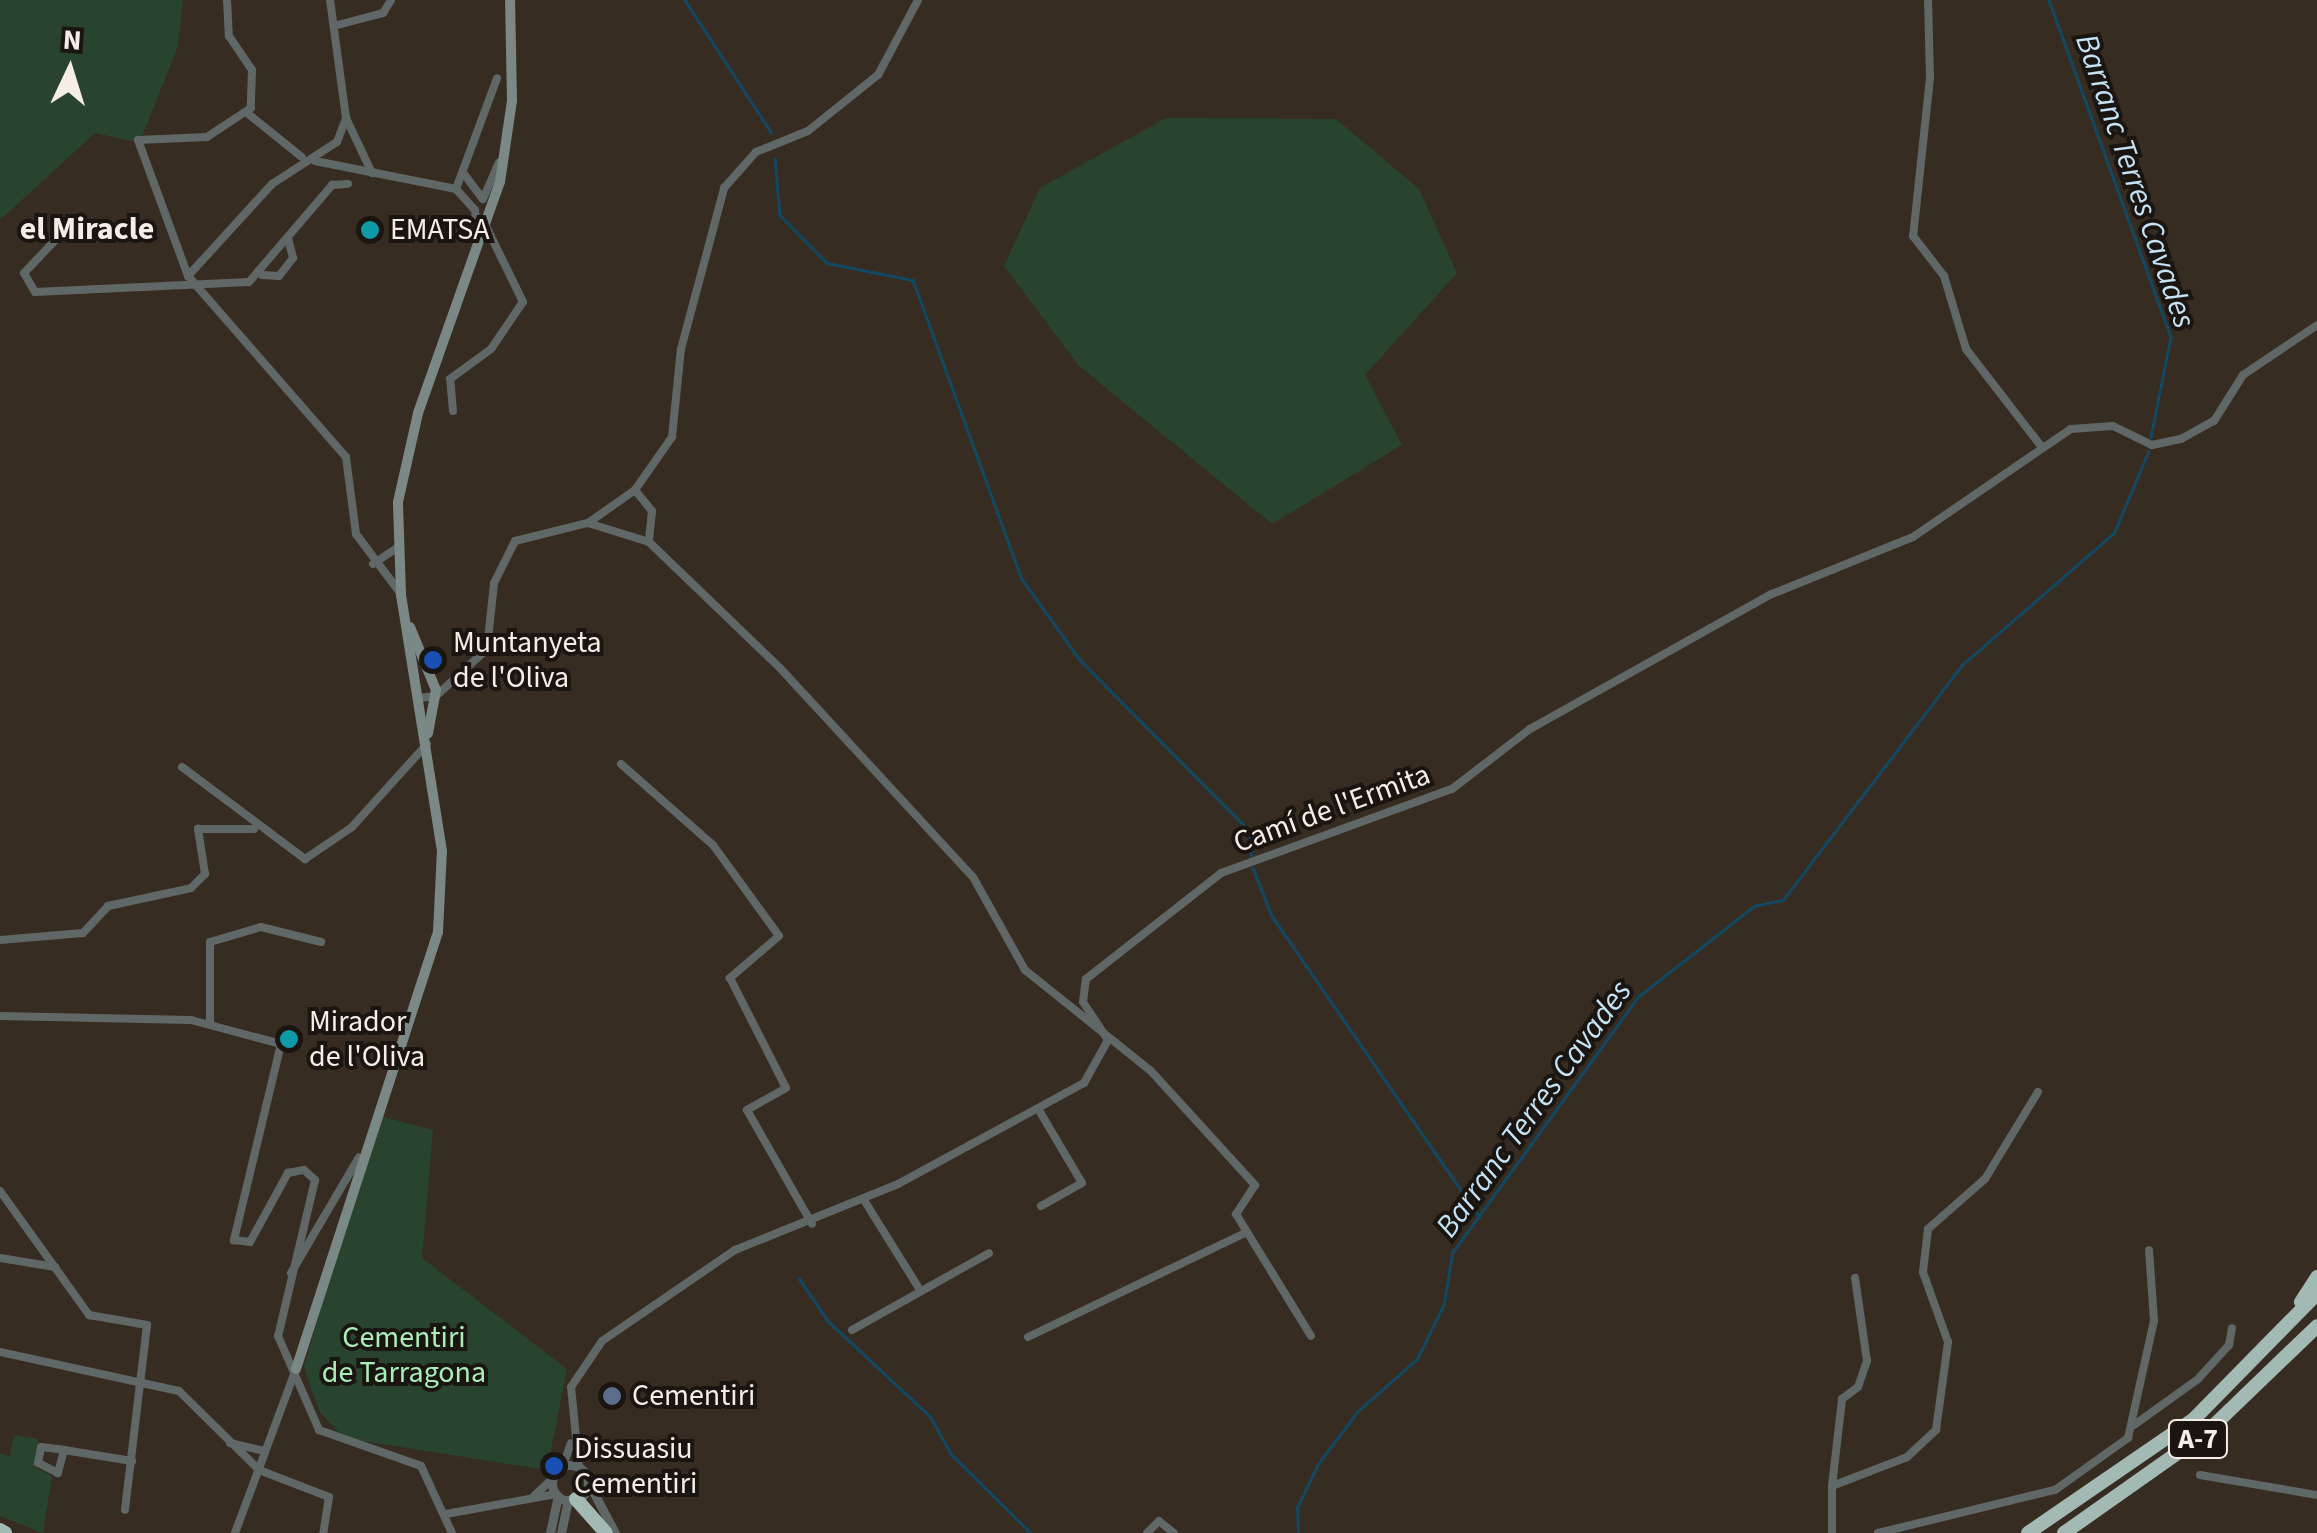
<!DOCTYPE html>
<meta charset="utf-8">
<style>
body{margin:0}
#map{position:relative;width:2317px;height:1533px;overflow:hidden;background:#372c21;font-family:"Source Sans 3",sans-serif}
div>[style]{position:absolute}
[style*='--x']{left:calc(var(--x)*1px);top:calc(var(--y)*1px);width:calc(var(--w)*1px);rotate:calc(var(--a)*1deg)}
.green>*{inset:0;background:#28442e}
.stream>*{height:2.5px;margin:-1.25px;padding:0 1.25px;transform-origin:1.25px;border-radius:1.25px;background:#124862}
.minor>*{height:8px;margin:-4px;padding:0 4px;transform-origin:4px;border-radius:4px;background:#606867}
.tertiary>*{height:9px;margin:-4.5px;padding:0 4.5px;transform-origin:4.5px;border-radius:4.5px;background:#606867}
.tertiary>.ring{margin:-4.5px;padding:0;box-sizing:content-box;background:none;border:9px solid #606867;border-radius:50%}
.secondary>*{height:10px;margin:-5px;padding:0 5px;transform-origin:5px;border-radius:5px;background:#7b8986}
.motorway>*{height:14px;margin:-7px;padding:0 7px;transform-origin:7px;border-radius:7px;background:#a3b9b4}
.dots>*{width:28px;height:28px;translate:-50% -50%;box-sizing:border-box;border:5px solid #1a1511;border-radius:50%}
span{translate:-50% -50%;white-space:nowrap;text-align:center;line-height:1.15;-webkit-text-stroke:8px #1a1511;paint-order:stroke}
.shield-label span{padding:2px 8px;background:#1a1511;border:2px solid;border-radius:8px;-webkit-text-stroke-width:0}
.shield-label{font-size:28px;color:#f5ede6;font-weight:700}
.poi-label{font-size:30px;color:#f5ede6}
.left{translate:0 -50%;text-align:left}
.street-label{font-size:30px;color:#f5ede6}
.park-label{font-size:30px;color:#a9edb8}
.water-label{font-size:32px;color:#c5e3f5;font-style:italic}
.neighbourhood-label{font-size:32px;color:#f5ede6;font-weight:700}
.north{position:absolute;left:20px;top:20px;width:100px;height:100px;-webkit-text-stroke:8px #1a1511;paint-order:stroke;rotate:4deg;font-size:28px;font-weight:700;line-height:40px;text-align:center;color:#f5ede6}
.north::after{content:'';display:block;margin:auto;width:35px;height:45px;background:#f5ede6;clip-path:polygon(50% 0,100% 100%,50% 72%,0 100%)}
</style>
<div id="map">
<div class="green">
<i style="clip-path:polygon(0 0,183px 0,178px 46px,143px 134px,132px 141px,95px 133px,0 220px)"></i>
<i style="clip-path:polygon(1166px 118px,1336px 119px,1419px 189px,1457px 273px,1365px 375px,1402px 445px,1272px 524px,1079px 366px,1004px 266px,1040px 188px)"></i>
<i style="clip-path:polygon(376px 1115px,433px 1130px,422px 1258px,567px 1369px,547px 1470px,344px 1438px,319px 1411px,304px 1367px)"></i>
<i style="clip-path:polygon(14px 1435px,38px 1439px,34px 1467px,52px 1476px,43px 1533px,0 1516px,0 1453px,10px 1457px)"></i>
</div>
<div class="stream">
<i style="--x:685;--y:0;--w:158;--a:56.9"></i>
<i style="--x:2049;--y:0;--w:358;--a:70.1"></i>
<i style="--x:2171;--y:337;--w:102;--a:101.3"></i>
<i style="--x:775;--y:158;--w:57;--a:85"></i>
<i style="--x:780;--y:215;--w:67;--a:45.6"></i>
<i style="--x:827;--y:263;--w:88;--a:11.2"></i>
<i style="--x:913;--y:280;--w:318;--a:70"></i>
<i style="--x:1022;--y:579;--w:101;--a:54.3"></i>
<i style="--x:1081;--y:661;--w:237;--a:45.2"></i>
<i style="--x:1248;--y:829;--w:27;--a:82"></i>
<i style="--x:1253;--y:868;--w:52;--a:68.4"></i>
<i style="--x:1272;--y:916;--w:366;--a:55.4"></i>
<i style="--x:799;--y:1278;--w:52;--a:56"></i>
<i style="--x:828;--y:1321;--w:139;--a:43"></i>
<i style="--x:930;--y:1416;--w:45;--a:60.6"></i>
<i style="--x:952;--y:1455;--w:111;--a:44.6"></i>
<i style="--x:1298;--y:1533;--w:25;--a:-92"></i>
<i style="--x:1297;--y:1508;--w:49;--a:-64.5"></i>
<i style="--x:1318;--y:1464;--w:66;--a:-53"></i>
<i style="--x:1358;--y:1411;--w:79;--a:-41.4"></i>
<i style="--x:1417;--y:1359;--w:61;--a:-63.9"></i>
<i style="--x:1444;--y:1304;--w:52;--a:-81.1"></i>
<i style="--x:1452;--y:1253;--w:318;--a:-54"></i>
<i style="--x:1639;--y:996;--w:146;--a:-38"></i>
<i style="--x:1754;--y:906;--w:30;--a:-12"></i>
<i style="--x:1783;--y:900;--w:295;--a:-52.7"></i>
<i style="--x:1962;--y:665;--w:201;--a:-41"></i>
<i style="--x:2114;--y:533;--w:88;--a:-67.2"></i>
</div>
<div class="minor">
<i style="--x:227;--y:0;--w:36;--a:87"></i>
<i style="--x:229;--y:36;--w:41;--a:55.9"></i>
<i style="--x:252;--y:70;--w:38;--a:92"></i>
<i style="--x:251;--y:108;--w:53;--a:146.6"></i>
<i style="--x:207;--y:137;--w:69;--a:177.5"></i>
<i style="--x:138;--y:140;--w:145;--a:69.8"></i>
<i style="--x:188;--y:276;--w:240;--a:48.9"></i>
<i style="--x:346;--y:457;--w:78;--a:82.6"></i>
<i style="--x:356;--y:534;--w:75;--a:53.1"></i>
<i style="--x:1928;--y:0;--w:78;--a:88.5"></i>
<i style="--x:1930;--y:78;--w:159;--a:96.1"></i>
<i style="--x:1913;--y:236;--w:51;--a:52.2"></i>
<i style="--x:1944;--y:276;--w:76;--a:73.2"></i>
<i style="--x:1966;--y:349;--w:123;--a:52.3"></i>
<i style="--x:334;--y:26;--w:51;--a:-14.9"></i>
<i style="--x:383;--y:13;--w:15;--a:-58"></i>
<i style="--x:247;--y:113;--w:70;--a:38.7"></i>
<i style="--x:346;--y:118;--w:61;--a:64.7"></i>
<i style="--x:315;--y:161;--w:144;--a:11.2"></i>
<i style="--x:456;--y:189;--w:28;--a:48"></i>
<i style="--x:475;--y:210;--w:27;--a:84"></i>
<i style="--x:464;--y:174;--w:31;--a:53"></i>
<i style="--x:483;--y:199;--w:40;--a:-66.6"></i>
<i style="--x:456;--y:189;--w:118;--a:-69.7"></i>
<i style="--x:64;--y:231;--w:58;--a:133.6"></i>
<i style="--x:24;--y:273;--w:22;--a:60"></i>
<i style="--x:35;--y:292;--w:214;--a:-2.7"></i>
<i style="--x:249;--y:282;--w:128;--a:-49.4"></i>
<i style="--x:332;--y:185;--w:16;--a:-4"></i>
<i style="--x:262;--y:275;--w:17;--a:3"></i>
<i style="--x:279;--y:276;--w:23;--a:-52"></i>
<i style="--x:293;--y:258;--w:21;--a:-104"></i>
<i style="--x:188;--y:276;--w:125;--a:-47.6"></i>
<i style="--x:272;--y:184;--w:77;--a:-32.9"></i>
<i style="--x:337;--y:142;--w:26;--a:-69"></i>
<i style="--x:346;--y:118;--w:119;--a:-97.7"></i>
<i style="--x:453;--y:411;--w:32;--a:-95"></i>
<i style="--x:450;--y:379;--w:51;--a:-36.2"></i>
<i style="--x:491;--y:349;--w:57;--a:-55.8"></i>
<i style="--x:523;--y:302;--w:85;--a:-116"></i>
<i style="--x:635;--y:490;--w:27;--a:51"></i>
<i style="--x:652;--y:511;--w:31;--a:96"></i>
<i style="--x:588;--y:523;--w:64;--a:17.3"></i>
<i style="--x:649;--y:542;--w:182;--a:43.9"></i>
<i style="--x:780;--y:668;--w:284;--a:47.3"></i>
<i style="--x:973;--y:877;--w:107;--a:60.8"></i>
<i style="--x:1025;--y:970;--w:160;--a:38.7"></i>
<i style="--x:1150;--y:1070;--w:156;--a:47.6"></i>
<i style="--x:1255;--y:1185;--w:35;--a:123"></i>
<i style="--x:1236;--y:1214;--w:143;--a:58.4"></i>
<i style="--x:373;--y:564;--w:29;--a:-34"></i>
<i style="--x:419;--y:698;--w:17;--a:-7"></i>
<i style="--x:436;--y:696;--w:69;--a:-42.7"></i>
<i style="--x:487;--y:649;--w:66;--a:-83.9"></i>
<i style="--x:494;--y:583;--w:47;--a:-63.4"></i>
<i style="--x:515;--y:541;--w:75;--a:-13.9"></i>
<i style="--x:588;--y:523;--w:57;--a:-35.1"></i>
<i style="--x:635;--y:490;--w:65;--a:-55.1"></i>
<i style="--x:672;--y:437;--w:88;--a:-84.2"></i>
<i style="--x:681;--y:349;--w:167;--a:-75"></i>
<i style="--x:724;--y:188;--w:48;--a:-48.4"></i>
<i style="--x:756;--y:152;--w:56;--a:-22"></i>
<i style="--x:808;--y:131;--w:90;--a:-38.7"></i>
<i style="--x:878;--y:75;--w:85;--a:-61.9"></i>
<i style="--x:621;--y:764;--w:123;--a:41.4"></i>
<i style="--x:713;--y:845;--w:112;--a:54"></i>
<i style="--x:779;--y:936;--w:65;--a:139.4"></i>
<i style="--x:730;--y:978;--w:123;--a:63"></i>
<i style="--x:786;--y:1088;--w:45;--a:150.6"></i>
<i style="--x:747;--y:1110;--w:131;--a:60.3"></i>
<i style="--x:182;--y:767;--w:154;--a:36.8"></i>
<i style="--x:305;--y:859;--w:57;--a:-34.2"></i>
<i style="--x:352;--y:827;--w:112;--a:-47.9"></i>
<i style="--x:0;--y:940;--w:83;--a:-4.8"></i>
<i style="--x:83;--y:933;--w:37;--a:-47"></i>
<i style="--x:108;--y:906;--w:85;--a:-12.2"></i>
<i style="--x:191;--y:888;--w:20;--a:-45"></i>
<i style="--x:205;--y:874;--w:46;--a:-98.8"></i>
<i style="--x:198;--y:829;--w:56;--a:0"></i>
<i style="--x:0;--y:1016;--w:191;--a:1.2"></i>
<i style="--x:191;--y:1020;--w:93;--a:14.9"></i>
<i style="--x:281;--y:1044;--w:202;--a:103.5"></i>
<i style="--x:234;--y:1240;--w:16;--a:7"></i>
<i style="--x:250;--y:1242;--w:79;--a:-61.2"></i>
<i style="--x:288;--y:1173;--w:16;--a:-11"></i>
<i style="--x:304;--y:1170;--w:15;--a:42"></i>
<i style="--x:315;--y:1180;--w:160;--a:103.3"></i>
<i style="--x:278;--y:1336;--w:103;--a:66.4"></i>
<i style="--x:319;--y:1430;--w:108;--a:19.4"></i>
<i style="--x:421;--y:1466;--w:74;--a:65.2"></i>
<i style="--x:210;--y:1023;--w:81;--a:-90"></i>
<i style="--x:210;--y:942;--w:53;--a:-16.4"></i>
<i style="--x:261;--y:927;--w:62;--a:14"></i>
<i style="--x:1040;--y:1112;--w:82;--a:59.4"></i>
<i style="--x:1082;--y:1183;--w:47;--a:150.7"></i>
<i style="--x:0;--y:1191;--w:153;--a:54.3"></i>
<i style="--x:89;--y:1315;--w:59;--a:9.8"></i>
<i style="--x:147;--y:1325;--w:186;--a:96.8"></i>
<i style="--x:864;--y:1200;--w:106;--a:58.1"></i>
<i style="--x:0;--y:1258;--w:56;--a:9.3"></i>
<i style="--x:291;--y:1273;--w:134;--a:-59.6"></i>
<i style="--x:852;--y:1330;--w:157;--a:-29.3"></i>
<i style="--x:1028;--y:1337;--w:243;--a:-25.6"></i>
<i style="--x:0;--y:1352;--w:183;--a:12.3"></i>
<i style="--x:179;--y:1391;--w:112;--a:44.6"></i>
<i style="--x:259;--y:1470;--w:75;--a:21.1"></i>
<i style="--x:329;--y:1497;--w:36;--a:99"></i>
<i style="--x:2134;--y:1425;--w:79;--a:-35.7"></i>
<i style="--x:2198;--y:1379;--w:46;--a:-47.6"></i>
<i style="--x:2229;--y:1345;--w:17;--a:-80"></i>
<i style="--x:230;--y:1443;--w:36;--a:13"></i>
<i style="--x:64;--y:1450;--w:24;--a:105"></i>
<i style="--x:58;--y:1473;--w:22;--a:-153"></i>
<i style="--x:38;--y:1463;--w:16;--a:-79"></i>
<i style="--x:41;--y:1447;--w:23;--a:7"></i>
<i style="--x:64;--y:1450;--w:69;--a:9.2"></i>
<i style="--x:563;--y:1466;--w:24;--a:-71"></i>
<i style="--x:579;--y:1468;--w:81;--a:-95.6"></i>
<i style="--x:571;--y:1387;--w:55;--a:-56"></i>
<i style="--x:602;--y:1341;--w:161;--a:-34.4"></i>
<i style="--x:735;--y:1250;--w:176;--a:-22"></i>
<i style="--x:898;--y:1184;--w:212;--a:-28.5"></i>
<i style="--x:1084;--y:1083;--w:49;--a:-60.8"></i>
<i style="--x:1108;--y:1040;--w:45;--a:-123.3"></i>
<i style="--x:1083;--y:1002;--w:23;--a:-83"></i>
<i style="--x:1086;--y:979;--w:172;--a:-38.1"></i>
<i style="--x:1221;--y:873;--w:246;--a:-20"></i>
<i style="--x:1452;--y:789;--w:98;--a:-37.6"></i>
<i style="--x:1530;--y:729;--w:277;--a:-29.2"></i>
<i style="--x:1772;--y:594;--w:152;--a:-22"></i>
<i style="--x:1913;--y:537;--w:191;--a:-34.4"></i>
<i style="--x:2071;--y:429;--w:42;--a:-4.1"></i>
<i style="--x:2113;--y:426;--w:43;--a:26"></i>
<i style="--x:2152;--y:445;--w:30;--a:-12"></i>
<i style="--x:2181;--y:439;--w:38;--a:-29"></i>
<i style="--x:2214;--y:421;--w:54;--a:-57.8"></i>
<i style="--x:2243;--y:375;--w:89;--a:-34"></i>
<i style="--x:2200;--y:1475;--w:119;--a:9.7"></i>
<i style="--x:1832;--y:1486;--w:88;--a:-83.4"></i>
<i style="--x:1842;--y:1399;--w:20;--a:-37"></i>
<i style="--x:1858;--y:1387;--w:28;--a:-71"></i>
<i style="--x:1867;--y:1361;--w:84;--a:-98.2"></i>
<i style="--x:534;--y:1496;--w:26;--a:-43"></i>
<i style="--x:446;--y:1514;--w:112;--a:-10.3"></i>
<i style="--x:235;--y:1533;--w:175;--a:-69.6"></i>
<i style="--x:1147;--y:1533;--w:17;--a:-45"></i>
<i style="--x:1159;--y:1521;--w:19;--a:39"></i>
<i style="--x:1832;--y:1533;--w:47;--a:-90"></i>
<i style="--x:1832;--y:1486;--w:80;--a:-21.1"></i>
<i style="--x:1907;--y:1457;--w:40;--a:-43"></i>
<i style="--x:1936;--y:1430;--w:89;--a:-82.2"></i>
<i style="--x:1948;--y:1342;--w:74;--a:-109.7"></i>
<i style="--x:1923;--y:1272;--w:43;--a:-83.4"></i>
<i style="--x:1928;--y:1229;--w:76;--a:-41.3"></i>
<i style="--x:1985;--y:1179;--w:102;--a:-58.7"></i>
<i style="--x:1878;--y:1533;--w:182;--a:-13.7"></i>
<i style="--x:2055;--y:1490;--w:90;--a:-35.5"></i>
<i style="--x:2128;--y:1438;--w:120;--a:-77.5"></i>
<i style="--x:2154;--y:1321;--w:71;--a:-94"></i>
</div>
<div class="tertiary">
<i class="ring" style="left:552px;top:1465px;width:27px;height:27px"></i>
<i style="--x:588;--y:1482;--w:58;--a:62.1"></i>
<i style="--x:550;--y:1533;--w:38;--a:-78"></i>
<i style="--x:561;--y:1533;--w:34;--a:-78"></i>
</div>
<div class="secondary">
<i style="--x:410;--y:627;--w:68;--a:67.6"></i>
<i style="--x:436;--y:690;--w:44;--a:100.5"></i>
<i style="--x:296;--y:1369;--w:459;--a:-72"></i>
<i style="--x:438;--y:932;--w:81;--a:-87.2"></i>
<i style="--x:442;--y:851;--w:260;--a:-99.1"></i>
<i style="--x:401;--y:594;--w:92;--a:-91.9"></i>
<i style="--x:398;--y:502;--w:91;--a:-77.3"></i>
<i style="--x:418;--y:413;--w:245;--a:-70.5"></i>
<i style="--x:500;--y:182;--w:82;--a:-81.6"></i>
<i style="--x:512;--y:101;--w:101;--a:-91.1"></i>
</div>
<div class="motorway">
<i style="--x:2301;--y:1302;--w:30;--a:-57"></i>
<i style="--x:576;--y:1499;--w:45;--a:48.6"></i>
<i style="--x:0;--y:1530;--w:6;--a:31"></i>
<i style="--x:2028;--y:1533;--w:201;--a:-34.5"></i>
<i style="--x:2194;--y:1419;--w:175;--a:-45.5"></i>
<i style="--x:2064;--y:1533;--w:174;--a:-35.2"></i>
<i style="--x:2206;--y:1433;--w:154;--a:-43.9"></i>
</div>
<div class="dots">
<i style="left:370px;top:230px;background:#0f9aa8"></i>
<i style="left:433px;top:660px;background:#1a4fb4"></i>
<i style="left:289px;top:1039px;background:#0f9aa8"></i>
<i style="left:612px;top:1396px;background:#5c6f8a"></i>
<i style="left:554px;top:1466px;background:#1a4fb4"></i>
</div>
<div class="shield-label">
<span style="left:2198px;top:1439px">A-7</span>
</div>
<div class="poi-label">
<span class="left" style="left:390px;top:230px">EMATSA</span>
<span class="left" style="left:453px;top:660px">Muntanyeta<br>de l'Oliva</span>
<span class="left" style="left:309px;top:1039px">Mirador<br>de l'Oliva</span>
<span class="left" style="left:632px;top:1396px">Cementiri</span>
<span class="left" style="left:574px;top:1466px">Dissuasiu<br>Cementiri</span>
</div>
<div class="street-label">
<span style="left:1332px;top:809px;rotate:-20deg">Camí de l'Ermita</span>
</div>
<div class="park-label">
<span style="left:404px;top:1355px">Cementiri<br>de Tarragona</span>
</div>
<div class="water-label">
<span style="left:2135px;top:181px;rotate:71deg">Barranc Terres Cavades</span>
<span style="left:1534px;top:1109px;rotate:-54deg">Barranc Terres Cavades</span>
</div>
<div class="neighbourhood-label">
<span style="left:87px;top:229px">el Miracle</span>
</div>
<div class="north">N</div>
</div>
